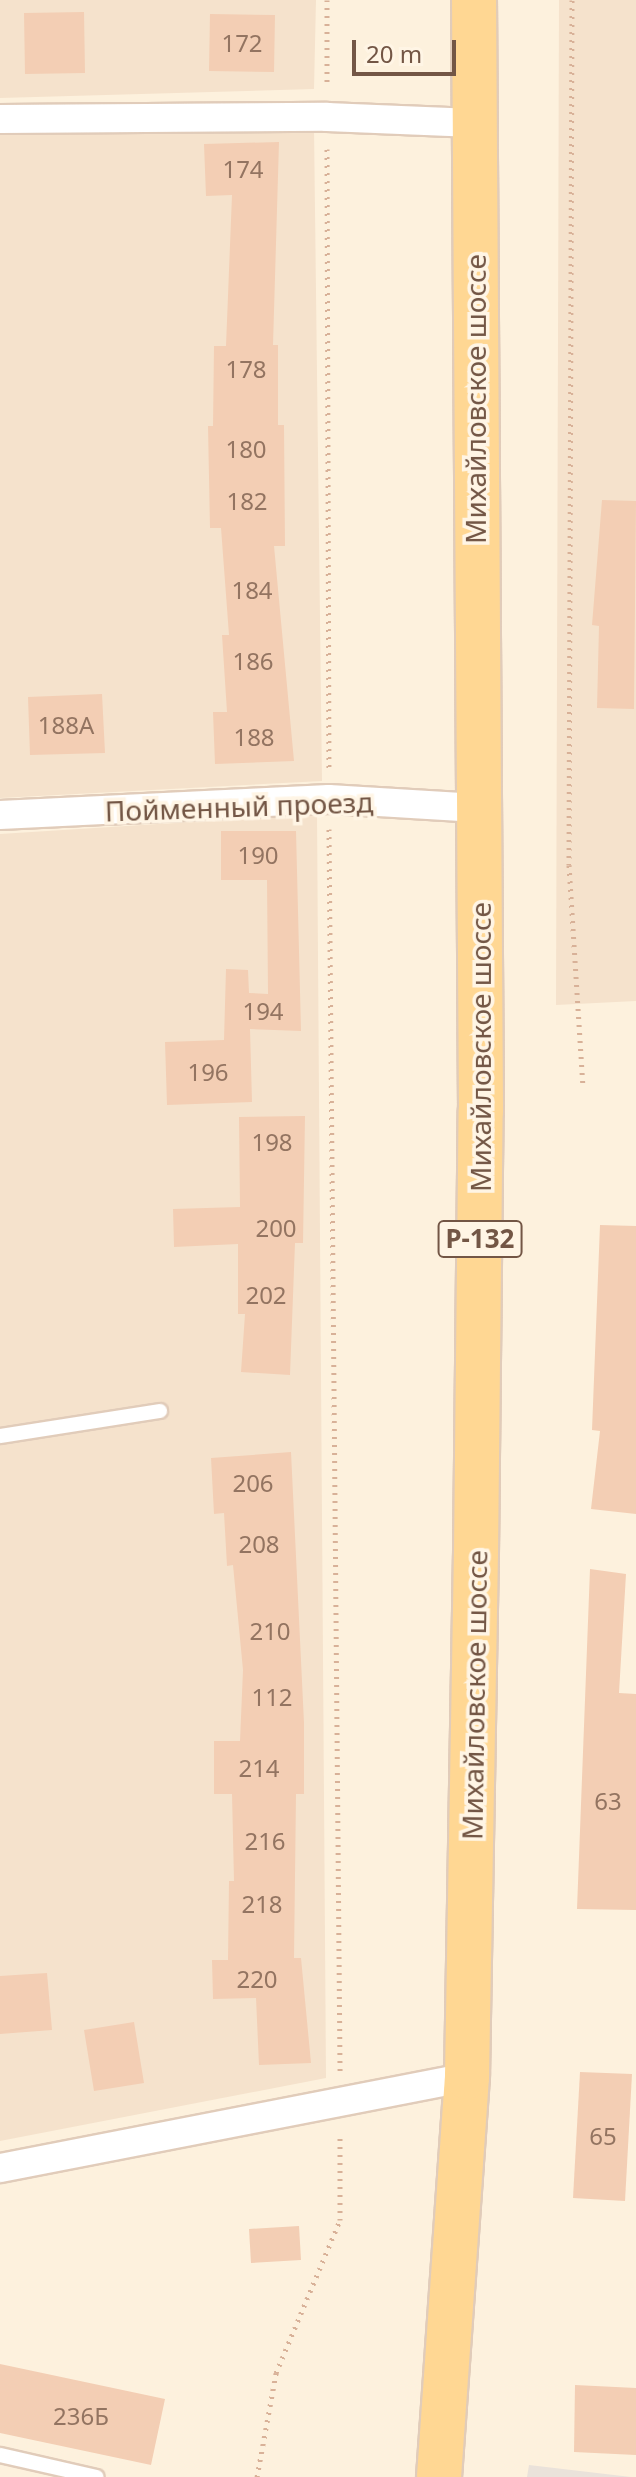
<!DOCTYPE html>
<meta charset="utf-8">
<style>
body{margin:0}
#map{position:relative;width:636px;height:2477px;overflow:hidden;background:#fdf1dd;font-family:"Noto Sans",sans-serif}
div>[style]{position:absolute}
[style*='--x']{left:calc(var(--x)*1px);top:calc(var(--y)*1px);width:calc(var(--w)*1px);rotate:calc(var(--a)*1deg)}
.residential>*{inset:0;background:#f5e2cc}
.industrial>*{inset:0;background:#eae2da}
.building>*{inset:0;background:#f3ceb4}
.path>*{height:5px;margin-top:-2.5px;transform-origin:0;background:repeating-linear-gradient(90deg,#d8b198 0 2px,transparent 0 8px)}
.roads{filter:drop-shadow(2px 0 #e1ccba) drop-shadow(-2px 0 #e1ccba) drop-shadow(0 2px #e1ccba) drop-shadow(0 -2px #e1ccba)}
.lane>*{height:14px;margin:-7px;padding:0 7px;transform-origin:7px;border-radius:7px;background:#fff}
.street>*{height:28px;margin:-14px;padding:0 14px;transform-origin:14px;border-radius:14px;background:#fff}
.primary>*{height:44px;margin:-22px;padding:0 22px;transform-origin:22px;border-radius:22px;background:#ffd793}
span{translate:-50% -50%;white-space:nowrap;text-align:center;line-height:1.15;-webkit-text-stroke:7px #fff5e5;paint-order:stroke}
.number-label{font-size:24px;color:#937461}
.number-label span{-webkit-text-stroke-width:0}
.shield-label span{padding:2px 6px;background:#fff5e5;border:2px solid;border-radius:6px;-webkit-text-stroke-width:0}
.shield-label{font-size:26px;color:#735645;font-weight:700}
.street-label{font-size:28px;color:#735645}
.scale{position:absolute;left:352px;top:40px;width:104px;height:36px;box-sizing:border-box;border:4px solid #735645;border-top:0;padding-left:10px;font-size:24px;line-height:28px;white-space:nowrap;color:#735645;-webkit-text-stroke:6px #fff5e5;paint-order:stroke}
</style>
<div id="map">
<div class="residential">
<i style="clip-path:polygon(0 0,316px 0,314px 89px,0 98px)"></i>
<i style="clip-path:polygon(559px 0,636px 0,636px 1001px,556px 1005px)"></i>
<i style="clip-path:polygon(314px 128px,322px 781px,0 798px,0 135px)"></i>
<i style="clip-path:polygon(317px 814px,326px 2078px,0 2141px,0 834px)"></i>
</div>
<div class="industrial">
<i style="clip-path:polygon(529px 2465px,631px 2477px,527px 2477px)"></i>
</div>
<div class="building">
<i style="clip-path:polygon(84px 12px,85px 73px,25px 74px,24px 13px)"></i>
<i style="clip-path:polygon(210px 14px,275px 15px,274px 72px,209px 71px)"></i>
<i style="clip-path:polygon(279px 142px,273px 345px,278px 345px,278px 425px,284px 425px,285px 546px,274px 546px,294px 761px,215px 764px,213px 712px,227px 712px,222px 635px,229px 635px,221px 528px,210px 528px,208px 426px,213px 426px,214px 346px,226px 346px,232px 195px,206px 196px,204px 144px)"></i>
<i style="clip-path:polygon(602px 500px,636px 501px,634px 709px,597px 708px,599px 626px,592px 625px)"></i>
<i style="clip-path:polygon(102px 694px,105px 753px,30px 755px,28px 697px)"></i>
<i style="clip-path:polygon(221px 831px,296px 831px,301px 1031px,250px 1029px,252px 1102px,167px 1105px,165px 1042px,224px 1040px,226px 969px,248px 970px,249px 993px,268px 994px,267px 880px,221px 880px)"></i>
<i style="clip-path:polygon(305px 1116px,303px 1243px,295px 1243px,290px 1375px,241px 1372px,245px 1314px,238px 1314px,238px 1244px,174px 1247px,173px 1209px,240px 1207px,239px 1117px)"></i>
<i style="clip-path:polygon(600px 1225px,636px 1226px,636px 1514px,591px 1509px,600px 1431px,592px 1430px)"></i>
<i style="clip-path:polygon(291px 1452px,304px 1723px,304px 1794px,296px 1794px,294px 1958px,301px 1958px,311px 2063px,259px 2065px,256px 1998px,213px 1999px,212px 1960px,228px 1960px,229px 1881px,234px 1881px,232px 1794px,214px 1794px,214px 1741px,240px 1741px,243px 1670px,233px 1565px,227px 1566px,224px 1513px,214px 1514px,211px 1458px)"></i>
<i style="clip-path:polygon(590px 1569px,626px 1574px,619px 1693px,636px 1694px,636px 1910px,577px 1909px)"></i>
<i style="clip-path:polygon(47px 1973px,52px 2030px,0 2034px,0 1976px)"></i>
<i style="clip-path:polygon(134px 2022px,144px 2083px,94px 2091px,84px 2030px)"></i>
<i style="clip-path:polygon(580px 2072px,632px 2074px,625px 2201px,573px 2198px)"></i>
<i style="clip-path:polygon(299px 2226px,301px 2260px,251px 2263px,249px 2229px)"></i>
<i style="clip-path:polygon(0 2364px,165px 2399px,151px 2465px,0 2433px)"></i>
<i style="clip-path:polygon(575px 2385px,636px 2388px,636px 2455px,574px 2452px)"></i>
</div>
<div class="path">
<i style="--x:327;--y:0;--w:87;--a:90"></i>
<i style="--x:572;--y:0;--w:865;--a:90.2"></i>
<i style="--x:569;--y:865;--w:220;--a:86.4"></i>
<i style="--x:327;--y:149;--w:622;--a:89.82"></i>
<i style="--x:329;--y:829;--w:1242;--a:89.49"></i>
<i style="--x:257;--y:2477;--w:106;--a:-79.6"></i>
<i style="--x:276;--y:2373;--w:166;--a:-67.3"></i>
<i style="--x:340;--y:2220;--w:87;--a:-90"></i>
</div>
<div class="roads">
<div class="lane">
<i style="--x:0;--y:1436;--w:162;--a:-8.9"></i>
<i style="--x:0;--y:2455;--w:99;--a:12.8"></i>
</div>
<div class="street">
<i style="--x:0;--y:119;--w:327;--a:-0.4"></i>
<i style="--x:327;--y:117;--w:147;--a:2.3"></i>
<i style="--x:0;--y:815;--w:329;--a:-2.8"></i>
<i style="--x:329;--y:799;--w:149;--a:3.5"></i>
<i style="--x:0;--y:2168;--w:476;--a:-11"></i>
</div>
<div class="primary">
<i style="--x:439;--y:2477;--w:401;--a:-86"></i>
<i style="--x:467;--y:2077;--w:524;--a:-89.02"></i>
<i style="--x:476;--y:1553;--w:442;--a:-89.4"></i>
<i style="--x:481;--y:1111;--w:1111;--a:-90.36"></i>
</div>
</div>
<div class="number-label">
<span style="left:242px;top:43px">172</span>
<span style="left:243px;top:169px">174</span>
<span style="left:246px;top:369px">178</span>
<span style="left:246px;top:449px">180</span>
<span style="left:247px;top:501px">182</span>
<span style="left:252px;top:590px">184</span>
<span style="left:253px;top:661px">186</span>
<span style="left:66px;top:725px">188А</span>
<span style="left:254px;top:737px">188</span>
<span style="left:258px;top:855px">190</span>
<span style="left:263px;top:1011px">194</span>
<span style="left:208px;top:1072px">196</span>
<span style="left:272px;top:1142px">198</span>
<span style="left:276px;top:1228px">200</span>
<span style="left:266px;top:1295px">202</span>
<span style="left:253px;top:1483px">206</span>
<span style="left:259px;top:1544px">208</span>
<span style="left:270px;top:1631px">210</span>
<span style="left:272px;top:1697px">112</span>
<span style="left:259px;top:1768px">214</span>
<span style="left:608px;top:1801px">63</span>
<span style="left:265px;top:1841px">216</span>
<span style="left:262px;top:1904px">218</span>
<span style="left:257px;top:1979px">220</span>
<span style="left:603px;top:2136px">65</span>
<span style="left:81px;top:2416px">236Б</span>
</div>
<div class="shield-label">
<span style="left:480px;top:1239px">Р-132</span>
</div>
<div class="street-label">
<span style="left:475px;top:399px;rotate:-90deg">Михайловское шоссе</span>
<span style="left:239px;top:806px;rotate:-2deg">Пойменный проезд</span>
<span style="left:480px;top:1047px;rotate:-90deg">Михайловское шоссе</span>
<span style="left:474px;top:1695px;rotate:-89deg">Михайловское шоссе</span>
</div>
<div class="scale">20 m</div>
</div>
